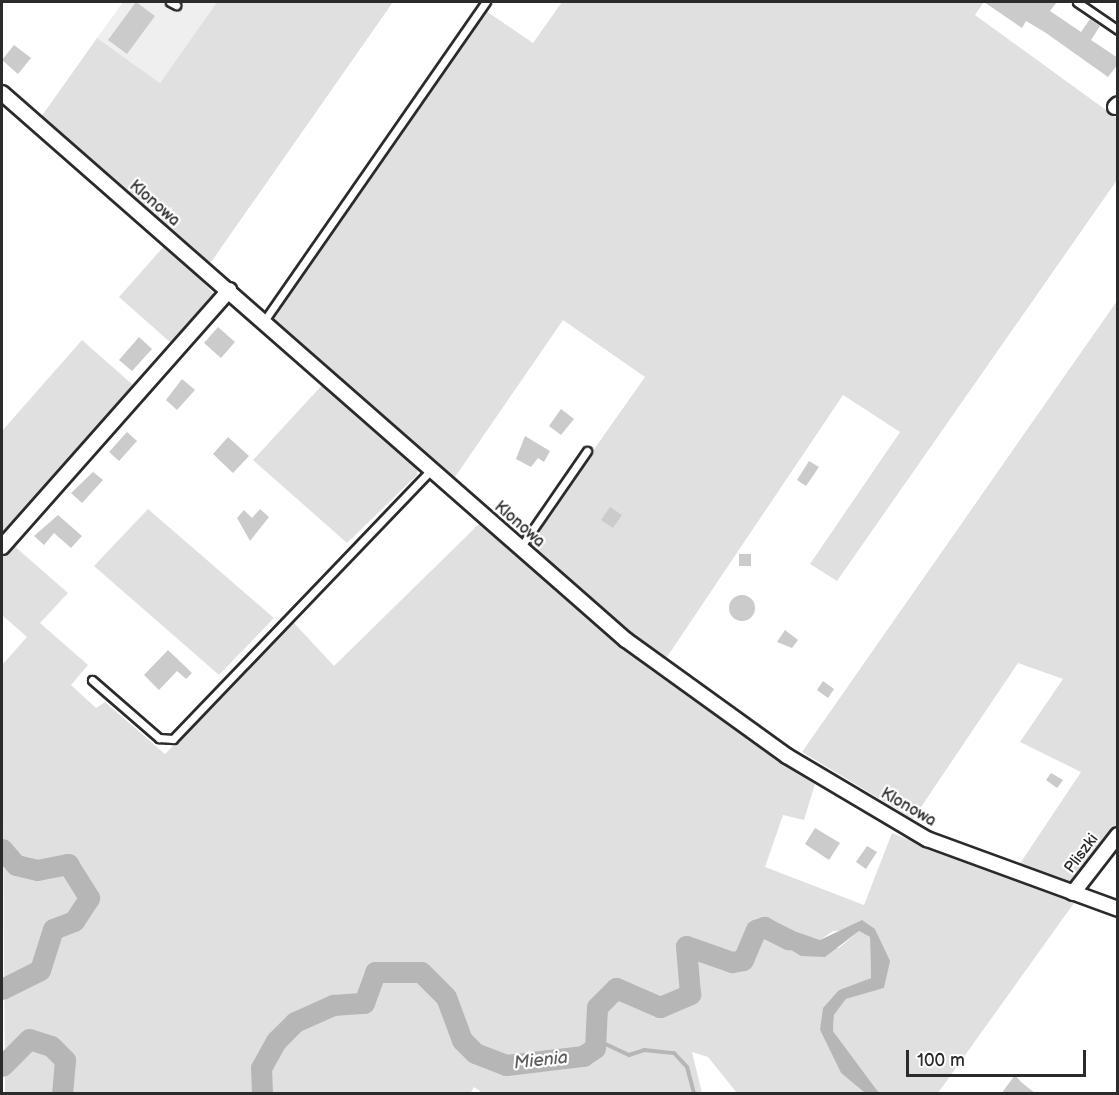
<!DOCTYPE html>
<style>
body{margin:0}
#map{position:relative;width:1119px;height:1095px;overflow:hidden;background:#fff;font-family:"Balsamiq Sans",sans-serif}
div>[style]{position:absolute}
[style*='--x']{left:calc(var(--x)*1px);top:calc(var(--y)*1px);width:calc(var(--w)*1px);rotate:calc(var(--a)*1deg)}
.built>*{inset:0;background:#efefef}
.green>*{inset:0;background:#e0e0e0}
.water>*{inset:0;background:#b6b6b6}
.stream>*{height:4px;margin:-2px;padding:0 2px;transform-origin:2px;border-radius:2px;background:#b6b6b6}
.river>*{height:21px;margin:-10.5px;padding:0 10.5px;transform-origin:10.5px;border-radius:10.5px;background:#b6b6b6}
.building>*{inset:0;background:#cbcbcb}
.round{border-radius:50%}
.roads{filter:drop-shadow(2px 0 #2b2b2b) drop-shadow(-2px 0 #2b2b2b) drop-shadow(0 2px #2b2b2b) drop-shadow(0 -2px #2b2b2b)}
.service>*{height:7px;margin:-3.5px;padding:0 3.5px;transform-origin:3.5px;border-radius:3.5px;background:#fff}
.minor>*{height:14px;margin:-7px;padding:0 7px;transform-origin:7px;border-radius:7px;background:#fff}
span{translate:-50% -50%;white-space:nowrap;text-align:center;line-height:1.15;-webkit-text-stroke:4.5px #fff;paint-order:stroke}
.street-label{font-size:16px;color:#2b2b2b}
.water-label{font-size:18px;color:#5c5c5c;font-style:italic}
.frame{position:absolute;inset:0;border:3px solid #2b2b2b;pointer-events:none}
.scale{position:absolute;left:906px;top:1050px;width:180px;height:27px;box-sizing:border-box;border:3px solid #2b2b2b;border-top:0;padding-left:8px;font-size:18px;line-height:21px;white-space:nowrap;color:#2b2b2b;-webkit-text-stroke:4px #fff;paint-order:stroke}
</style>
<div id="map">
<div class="built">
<i style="clip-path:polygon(123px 2px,217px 2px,160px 83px,97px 38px)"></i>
</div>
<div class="green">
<i style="clip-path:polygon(217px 2px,393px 2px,209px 265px,41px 117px,97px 38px,160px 83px)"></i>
<i style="clip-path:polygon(562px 2px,984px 2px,975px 15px,1117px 118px,1117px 180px,837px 581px,810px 564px,900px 432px,843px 395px,665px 660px,625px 633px,526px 546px,645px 377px,563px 320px,453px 480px,270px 320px,486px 11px,533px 43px)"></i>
<i style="clip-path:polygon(166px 244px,214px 294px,171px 343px,119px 297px)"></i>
<i style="clip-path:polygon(1117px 301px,1117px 824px,1075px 880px,1063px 883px,1019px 865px,1081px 772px,1020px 742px,1063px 679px,1018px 663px,913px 819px,802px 752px)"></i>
<i style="clip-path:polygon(82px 340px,133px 385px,2px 536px,2px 431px)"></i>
<i style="clip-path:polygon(324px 383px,418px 466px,417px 475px,347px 543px,253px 460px)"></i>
<i style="clip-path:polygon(148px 509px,274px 618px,219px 675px,94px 566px)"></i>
<i style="clip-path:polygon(481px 522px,644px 663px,815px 784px,804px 820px,783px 815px,765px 867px,864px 905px,892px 833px,1074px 903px,938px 1093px,879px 1093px,833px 1031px,834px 1015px,846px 999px,884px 988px,889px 961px,875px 929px,833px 931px,820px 940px,766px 922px,768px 939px,839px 948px,859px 931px,870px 937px,871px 978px,839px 990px,820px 1030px,841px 1073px,865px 1093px,737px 1093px,708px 1057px,692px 1052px,702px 1093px,484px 1094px,474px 1087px,470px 1094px,5px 1093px,2px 665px,27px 637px,2px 615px,2px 556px,12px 544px,68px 593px,40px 623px,88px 665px,71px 685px,96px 708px,105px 702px,165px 754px,294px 623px,334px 666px)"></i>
</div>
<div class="water">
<i style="clip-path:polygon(862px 920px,875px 929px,890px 961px,884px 988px,846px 999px,834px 1015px,833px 1031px,879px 1093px,865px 1093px,841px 1073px,820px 1030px,823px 1008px,839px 990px,871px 978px,870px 937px,859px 931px,825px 957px,801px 956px,763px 933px,765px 921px,820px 940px)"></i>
</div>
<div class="stream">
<i style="--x:599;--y:1041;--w:33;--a:25"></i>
<i style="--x:629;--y:1055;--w:16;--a:-18"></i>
<i style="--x:644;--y:1050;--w:30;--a:6"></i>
<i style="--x:674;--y:1053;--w:19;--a:47"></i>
<i style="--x:687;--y:1067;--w:28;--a:75"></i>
</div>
<div class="river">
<i style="--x:2;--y:849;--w:21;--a:49"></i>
<i style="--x:16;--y:865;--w:22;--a:13"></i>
<i style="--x:37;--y:870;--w:32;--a:-11"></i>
<i style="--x:68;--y:864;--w:40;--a:58"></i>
<i style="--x:89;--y:898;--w:27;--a:123"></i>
<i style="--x:74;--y:921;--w:22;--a:159"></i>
<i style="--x:53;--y:929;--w:43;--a:107.6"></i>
<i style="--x:40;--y:970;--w:42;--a:153.4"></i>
<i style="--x:2;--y:1066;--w:38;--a:-45"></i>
<i style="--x:29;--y:1039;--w:23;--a:18"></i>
<i style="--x:51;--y:1046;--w:20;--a:45"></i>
<i style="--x:65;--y:1060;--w:34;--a:95"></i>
<i style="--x:262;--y:1094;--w:26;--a:-92"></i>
<i style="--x:261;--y:1068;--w:31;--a:-61"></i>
<i style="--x:276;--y:1041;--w:27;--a:-45"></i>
<i style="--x:295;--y:1022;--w:42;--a:-24.1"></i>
<i style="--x:333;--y:1005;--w:31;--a:-4"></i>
<i style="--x:364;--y:1003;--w:33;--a:-70"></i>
<i style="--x:375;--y:972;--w:46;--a:0"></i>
<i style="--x:421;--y:972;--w:35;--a:45"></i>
<i style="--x:446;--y:997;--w:46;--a:69.6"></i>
<i style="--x:462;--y:1040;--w:18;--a:45"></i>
<i style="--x:475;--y:1053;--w:33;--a:21"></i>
<i style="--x:506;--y:1065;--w:78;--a:-6.7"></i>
<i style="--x:583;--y:1056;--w:14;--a:-34"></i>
<i style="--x:595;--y:1048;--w:41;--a:-87.2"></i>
<i style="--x:597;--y:1007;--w:27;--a:-45"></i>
<i style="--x:616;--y:988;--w:48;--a:23.4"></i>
<i style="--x:660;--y:1007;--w:33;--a:-23"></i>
<i style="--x:690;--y:994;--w:48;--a:-94.8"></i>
<i style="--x:686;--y:946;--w:49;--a:19.2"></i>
<i style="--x:732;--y:962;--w:11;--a:-10"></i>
<i style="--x:743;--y:960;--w:33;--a:-67"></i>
<i style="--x:756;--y:930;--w:9;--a:-21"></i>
<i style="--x:764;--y:927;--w:27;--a:27"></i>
</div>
<div class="building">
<i style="clip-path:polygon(136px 2px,155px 16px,127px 54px,108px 40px)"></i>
<i style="clip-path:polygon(984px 2px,1057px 2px,1050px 11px,1081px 32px,1090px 19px,1100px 26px,1091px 40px,1118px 58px,1118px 64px,1108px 77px,1046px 33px,1026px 21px,1022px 28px)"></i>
<i style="clip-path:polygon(14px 45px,31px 58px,18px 74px,2px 60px)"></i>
<i style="clip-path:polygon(218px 327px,235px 342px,221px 358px,204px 343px)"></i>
<i style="clip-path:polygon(139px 337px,152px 349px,132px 371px,119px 360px)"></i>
<i style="clip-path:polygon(182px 379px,195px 390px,177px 410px,166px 400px)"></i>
<i style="clip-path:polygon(561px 409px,574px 419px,561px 435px,549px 426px)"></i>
<i style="clip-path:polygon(127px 432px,137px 441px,119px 461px,109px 452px)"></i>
<i style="clip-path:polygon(525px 436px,550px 451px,544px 462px,538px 458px,531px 467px,516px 459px)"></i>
<i style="clip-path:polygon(228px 437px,249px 456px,233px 473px,213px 454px)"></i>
<i style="clip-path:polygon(809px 461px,819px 467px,806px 486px,797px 480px)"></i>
<i style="clip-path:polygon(93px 472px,103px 480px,82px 503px,71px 493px)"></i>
<i style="clip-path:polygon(610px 507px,622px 515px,613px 528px,601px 520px)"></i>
<i style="clip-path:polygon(260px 509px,269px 517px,250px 541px,237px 518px,244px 510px,252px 518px)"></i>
<i style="clip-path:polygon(58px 515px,82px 536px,71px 548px,54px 533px,44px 545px,34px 536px)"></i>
<i style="clip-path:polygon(739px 554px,751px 554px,751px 566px,739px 566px)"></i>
<i class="round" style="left:729px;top:595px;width:26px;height:26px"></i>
<i style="clip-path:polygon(785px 630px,798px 640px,792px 648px,777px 642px)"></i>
<i style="clip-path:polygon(168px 650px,192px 673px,186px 679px,177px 671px,159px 690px,144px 675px)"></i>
<i style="clip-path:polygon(823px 681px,834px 689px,828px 698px,817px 690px)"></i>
<i style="clip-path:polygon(1051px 773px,1063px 780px,1057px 788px,1046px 780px)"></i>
<i style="clip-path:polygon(815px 828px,840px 843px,829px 860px,805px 844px)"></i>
<i style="clip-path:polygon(867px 846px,877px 852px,866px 869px,856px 862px)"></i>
<i style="clip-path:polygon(1015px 1075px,1021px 1082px,1036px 1094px,1001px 1094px)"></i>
</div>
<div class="roads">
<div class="service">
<i style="--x:170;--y:2;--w:7;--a:27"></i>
<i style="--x:1077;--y:2;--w:50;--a:34.3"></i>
<i style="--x:264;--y:321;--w:389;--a:-55.2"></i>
<i style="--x:520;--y:548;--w:118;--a:-55.4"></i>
<i style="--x:92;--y:680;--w:89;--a:40.9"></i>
<i style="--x:159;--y:738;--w:14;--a:4"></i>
<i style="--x:173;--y:739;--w:373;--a:-46.2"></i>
</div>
<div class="minor">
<i style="--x:2;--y:93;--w:830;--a:41.24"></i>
<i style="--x:626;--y:640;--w:198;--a:35.8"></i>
<i style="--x:787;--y:756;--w:163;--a:30.7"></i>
<i style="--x:927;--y:839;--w:203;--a:20.1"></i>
<i style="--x:1115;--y:107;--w:4;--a:-45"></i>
<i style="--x:2;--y:547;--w:343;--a:-48.5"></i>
<i style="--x:1073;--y:893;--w:73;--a:-52.2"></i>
</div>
</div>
<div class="street-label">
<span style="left:154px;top:204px;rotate:41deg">Klonowa</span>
<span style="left:519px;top:525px;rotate:41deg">Klonowa</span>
<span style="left:908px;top:808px;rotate:30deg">Klonowa</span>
<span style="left:1082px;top:854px;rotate:-53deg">Pliszki</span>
</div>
<div class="water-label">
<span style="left:541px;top:1061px;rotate:-6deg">Mienia</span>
</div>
<div class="frame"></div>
<div class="scale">100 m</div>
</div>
